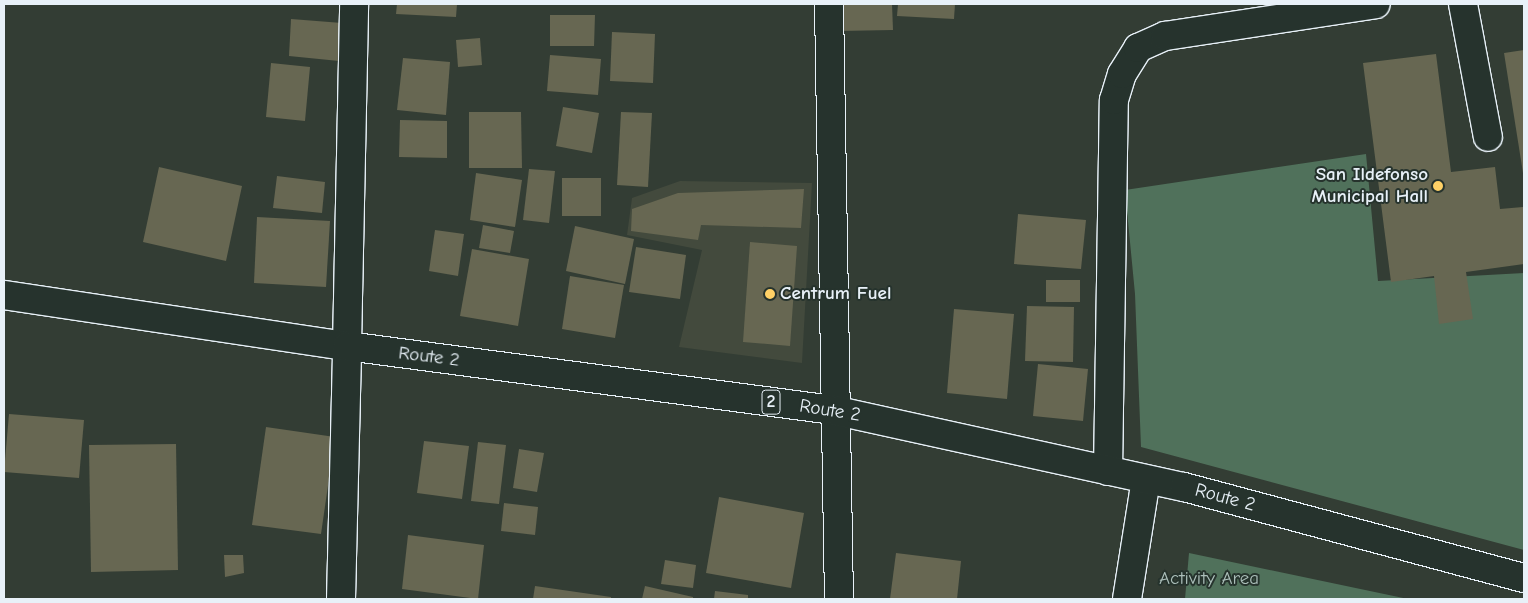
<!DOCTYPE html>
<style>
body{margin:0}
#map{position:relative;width:1528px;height:603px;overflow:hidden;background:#333d34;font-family:"Comic Neue",sans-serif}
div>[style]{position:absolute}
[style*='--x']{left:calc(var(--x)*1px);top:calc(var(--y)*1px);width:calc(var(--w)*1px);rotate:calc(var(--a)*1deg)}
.built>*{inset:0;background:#434a3d}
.green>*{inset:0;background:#50715b}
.building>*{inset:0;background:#676752}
.roads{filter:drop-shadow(1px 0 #e8f1f8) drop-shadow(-1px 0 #e8f1f8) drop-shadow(0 1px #e8f1f8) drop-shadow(0 -1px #e8f1f8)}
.street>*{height:28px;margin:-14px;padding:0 14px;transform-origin:14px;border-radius:14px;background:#26332d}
.secondary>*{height:28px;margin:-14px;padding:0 14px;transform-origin:14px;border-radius:14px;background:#26332d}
.highway>*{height:28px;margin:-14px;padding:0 14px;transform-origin:14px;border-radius:14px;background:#26332d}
.dots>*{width:14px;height:14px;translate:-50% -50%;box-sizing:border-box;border:2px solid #26332d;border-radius:50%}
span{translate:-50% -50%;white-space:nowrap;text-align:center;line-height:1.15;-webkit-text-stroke:4px #26332d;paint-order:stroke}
.shield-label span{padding:1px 4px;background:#26332d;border:1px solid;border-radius:4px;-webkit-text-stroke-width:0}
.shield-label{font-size:18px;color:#e8f1f8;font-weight:700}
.poi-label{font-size:19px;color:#e8f1f8;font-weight:700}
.right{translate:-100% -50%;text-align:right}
.left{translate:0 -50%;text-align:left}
.street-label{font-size:19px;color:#e8f1f8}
.park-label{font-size:19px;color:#abbeb9}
.frame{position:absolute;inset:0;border:5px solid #e8f1f8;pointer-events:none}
</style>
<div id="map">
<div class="built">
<i style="clip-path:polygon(680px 181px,812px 183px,802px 363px,679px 347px,702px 250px,627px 235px,632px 198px)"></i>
</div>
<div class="green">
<i style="clip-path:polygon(1366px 154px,1378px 281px,1524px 273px,1524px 550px,1141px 447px,1135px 294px,1125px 190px)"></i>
<i style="clip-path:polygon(1189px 553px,1408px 599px,1185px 599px)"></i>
</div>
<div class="building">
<i style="clip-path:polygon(397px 4px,457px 4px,456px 17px,396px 14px)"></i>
<i style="clip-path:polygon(837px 4px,892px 4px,893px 30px,838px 31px)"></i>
<i style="clip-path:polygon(898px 4px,955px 4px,954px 19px,897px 16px)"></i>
<i style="clip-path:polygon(550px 15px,595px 15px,594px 46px,550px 46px)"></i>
<i style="clip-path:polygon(291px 19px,342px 23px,339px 61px,289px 56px)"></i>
<i style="clip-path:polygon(612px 32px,655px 34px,653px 83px,610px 81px)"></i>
<i style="clip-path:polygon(480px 38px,482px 65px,458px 67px,456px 40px)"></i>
<i style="clip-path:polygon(1524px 50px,1524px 173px,1523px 173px,1504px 53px)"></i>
<i style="clip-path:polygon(1436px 54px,1451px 172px,1495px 167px,1500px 209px,1523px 207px,1524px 216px,1524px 264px,1466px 272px,1473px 319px,1439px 324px,1434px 276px,1391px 282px,1363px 63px)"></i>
<i style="clip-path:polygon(550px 55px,601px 59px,598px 95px,547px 91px)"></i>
<i style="clip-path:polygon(403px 58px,450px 62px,446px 115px,397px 110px)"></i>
<i style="clip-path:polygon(271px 63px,310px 67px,305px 121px,266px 117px)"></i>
<i style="clip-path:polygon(563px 107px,599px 113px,592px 153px,556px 146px)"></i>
<i style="clip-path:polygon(469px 112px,521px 112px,522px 168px,469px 168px)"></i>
<i style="clip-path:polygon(621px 112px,652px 113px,648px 187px,617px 185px)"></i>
<i style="clip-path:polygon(400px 120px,447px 121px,447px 158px,399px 157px)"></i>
<i style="clip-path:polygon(159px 167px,242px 186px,226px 261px,143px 242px)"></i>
<i style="clip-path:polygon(529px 169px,555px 171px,549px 223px,523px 220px)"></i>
<i style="clip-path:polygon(476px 173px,522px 180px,515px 227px,470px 220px)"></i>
<i style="clip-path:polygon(277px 176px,325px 182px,322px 213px,273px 208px)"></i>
<i style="clip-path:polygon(562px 178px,601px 178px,601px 216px,562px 216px)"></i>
<i style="clip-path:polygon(804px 189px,801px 228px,701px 225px,698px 240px,631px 231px,632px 209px,678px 193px)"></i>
<i style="clip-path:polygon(1018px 214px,1086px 220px,1081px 269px,1014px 264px)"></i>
<i style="clip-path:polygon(257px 217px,330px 221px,326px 287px,254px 283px)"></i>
<i style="clip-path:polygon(483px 225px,514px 231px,510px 253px,479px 248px)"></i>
<i style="clip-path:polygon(575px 226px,634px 239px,625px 284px,566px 271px)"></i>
<i style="clip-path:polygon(435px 230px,464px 234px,458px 276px,429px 271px)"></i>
<i style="clip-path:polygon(750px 242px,797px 246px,790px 346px,743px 342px)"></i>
<i style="clip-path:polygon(636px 247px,686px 255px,680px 299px,629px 292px)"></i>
<i style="clip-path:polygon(472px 249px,529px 259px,518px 326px,460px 316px)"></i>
<i style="clip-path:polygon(570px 276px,624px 285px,615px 338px,562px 329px)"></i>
<i style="clip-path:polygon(1046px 280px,1080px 280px,1080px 302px,1046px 302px)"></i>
<i style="clip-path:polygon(1027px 306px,1074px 307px,1073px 362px,1025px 361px)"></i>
<i style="clip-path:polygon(954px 309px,1014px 314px,1007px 399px,947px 393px)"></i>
<i style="clip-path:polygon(1038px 364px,1088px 369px,1083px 421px,1033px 416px)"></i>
<i style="clip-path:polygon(9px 414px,84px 420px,79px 478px,4px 472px)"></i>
<i style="clip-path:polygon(266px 427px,335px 437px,321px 534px,252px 525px)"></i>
<i style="clip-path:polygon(424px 441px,469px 446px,462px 499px,417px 493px)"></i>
<i style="clip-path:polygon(478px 442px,506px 445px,499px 504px,471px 501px)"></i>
<i style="clip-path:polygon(176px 444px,178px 570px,91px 572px,89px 445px)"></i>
<i style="clip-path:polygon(519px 449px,544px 453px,537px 492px,513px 488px)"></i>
<i style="clip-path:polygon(719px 497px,804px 513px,791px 588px,706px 573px)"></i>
<i style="clip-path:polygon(504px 503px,538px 507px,535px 535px,501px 531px)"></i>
<i style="clip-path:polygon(408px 535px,484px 545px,478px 599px,402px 589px)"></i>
<i style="clip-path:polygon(896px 553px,961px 561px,957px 599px,890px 599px)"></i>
<i style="clip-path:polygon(224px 555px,243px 555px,244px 573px,225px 577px)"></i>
<i style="clip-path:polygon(665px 560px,696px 565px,693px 588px,661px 584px)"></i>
<i style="clip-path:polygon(535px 586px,611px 597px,611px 599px,533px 599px)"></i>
<i style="clip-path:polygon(645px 586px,693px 597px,693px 599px,642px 599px)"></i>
<i style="clip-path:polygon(715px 591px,748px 595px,748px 599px,714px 599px)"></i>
</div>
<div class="roads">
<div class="street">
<i style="--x:829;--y:4;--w:595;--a:89.04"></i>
<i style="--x:1463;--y:4;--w:135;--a:79.4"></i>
<i style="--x:1108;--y:471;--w:371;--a:-89.1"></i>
<i style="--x:1114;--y:100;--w:27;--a:-73"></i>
<i style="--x:1122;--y:74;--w:31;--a:-58"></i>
<i style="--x:1138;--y:48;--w:30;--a:-24"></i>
<i style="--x:1165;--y:36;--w:213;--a:-8.6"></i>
<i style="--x:341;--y:599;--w:253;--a:-88.6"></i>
<i style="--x:1127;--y:599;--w:121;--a:-81"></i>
</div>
<div class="secondary">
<i style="--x:347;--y:346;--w:342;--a:-88.8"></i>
</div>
<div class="highway">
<i style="--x:4;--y:295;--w:347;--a:8.5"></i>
<i style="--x:347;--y:346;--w:490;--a:7.5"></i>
<i style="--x:833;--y:410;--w:359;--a:12.4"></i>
<i style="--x:1184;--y:487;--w:352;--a:15"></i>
</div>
</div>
<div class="dots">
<i style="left:1438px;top:186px;background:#ffd166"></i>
<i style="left:770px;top:294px;background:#ffd166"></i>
</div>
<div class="shield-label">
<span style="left:771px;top:402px">2</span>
</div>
<div class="poi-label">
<span class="right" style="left:1428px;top:186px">San Ildefonso<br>Municipal Hall</span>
<span class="left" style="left:780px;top:294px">Centrum Fuel</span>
</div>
<div class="street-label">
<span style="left:429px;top:357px;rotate:7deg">Route 2</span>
<span style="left:830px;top:411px;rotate:9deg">Route 2</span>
<span style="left:1225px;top:498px;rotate:15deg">Route 2</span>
</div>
<div class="park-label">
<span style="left:1209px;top:579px">Activity Area</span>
</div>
<div class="frame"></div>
</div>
